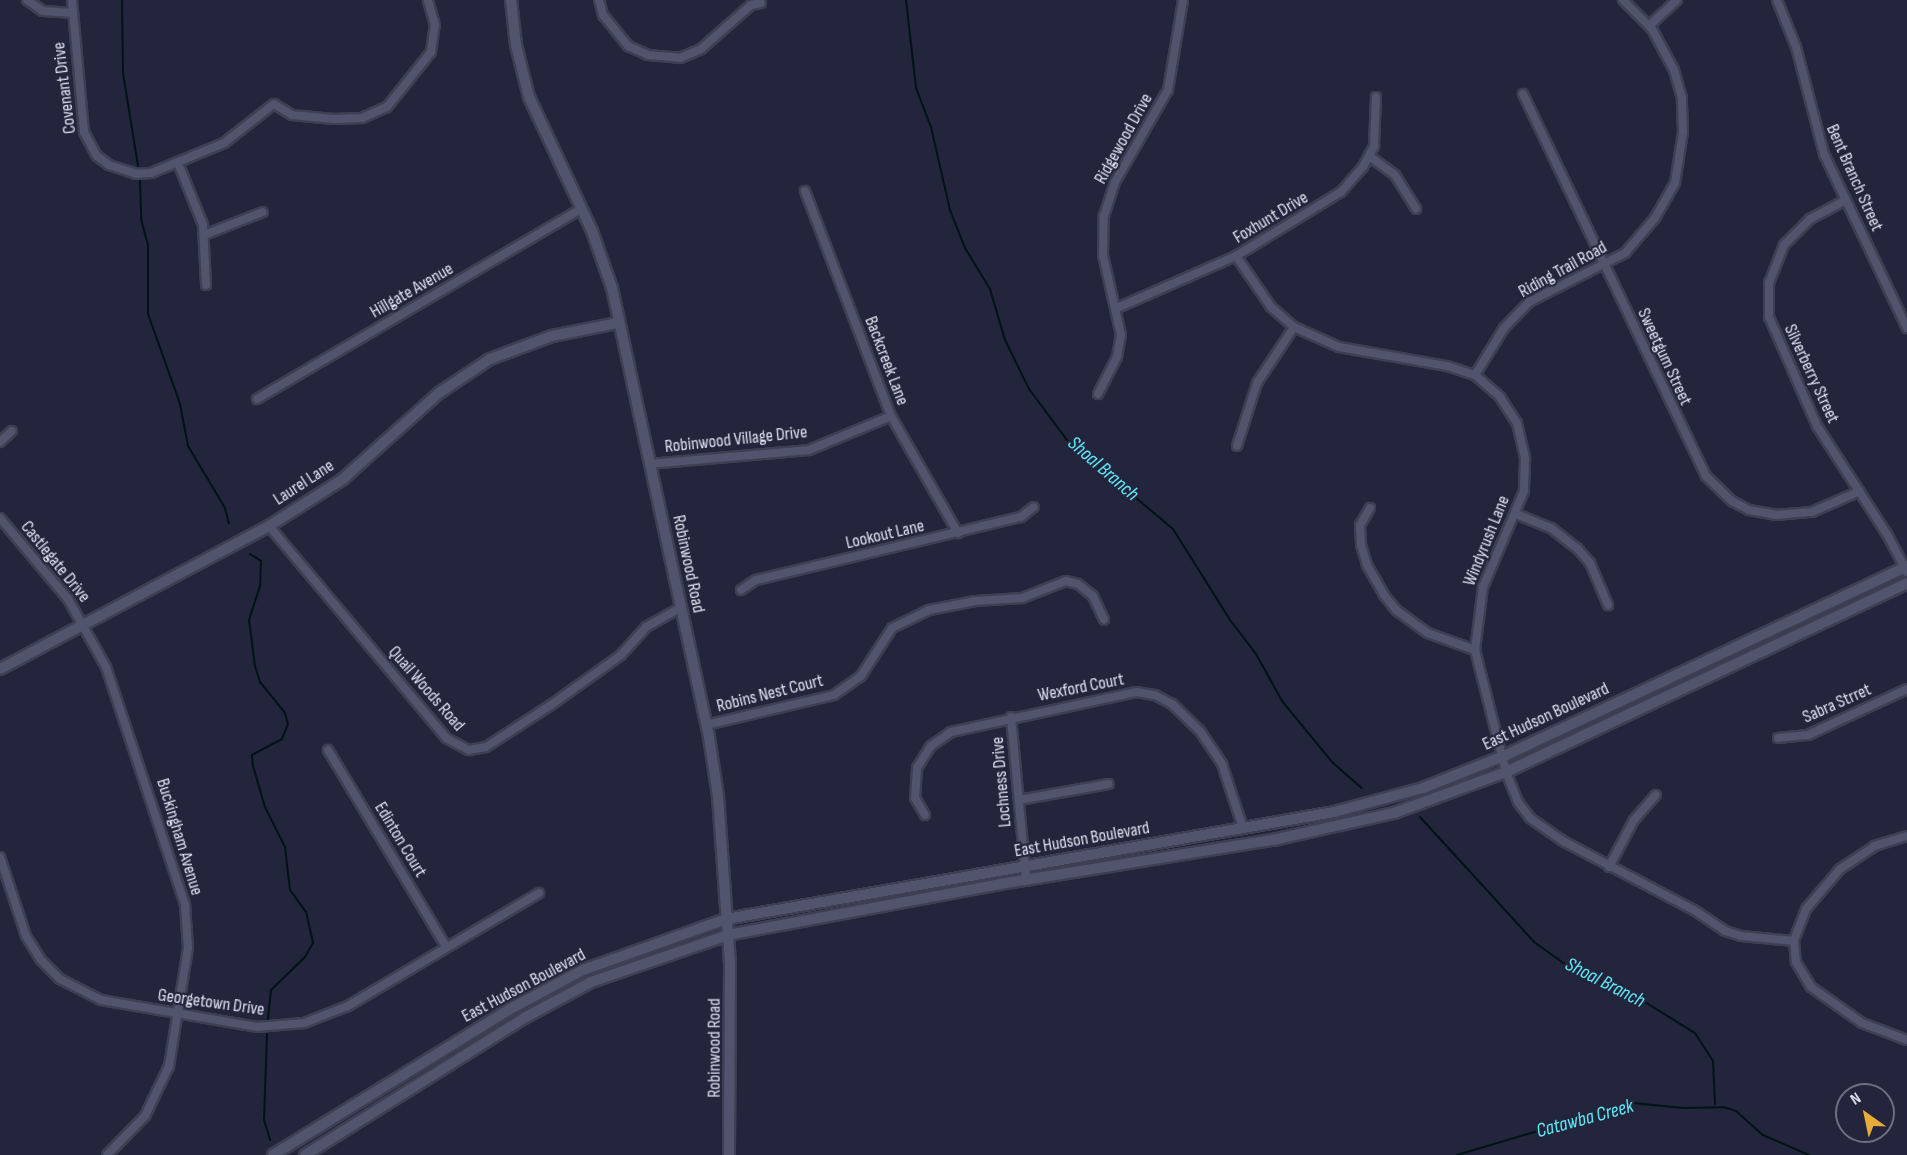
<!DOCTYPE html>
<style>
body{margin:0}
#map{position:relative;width:1907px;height:1155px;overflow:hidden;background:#22253b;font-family:"Sofia Sans Condensed",sans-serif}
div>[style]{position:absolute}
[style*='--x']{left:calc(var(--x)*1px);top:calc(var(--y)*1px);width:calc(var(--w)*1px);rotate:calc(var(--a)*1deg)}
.stream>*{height:2px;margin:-1px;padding:0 1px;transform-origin:1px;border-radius:1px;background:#001316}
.roads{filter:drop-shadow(2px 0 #3d4052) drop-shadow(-2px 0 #3d4052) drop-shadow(0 2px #3d4052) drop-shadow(0 -2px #3d4052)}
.street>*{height:8px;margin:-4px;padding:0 4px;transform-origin:4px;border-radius:4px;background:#50546d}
.secondary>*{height:10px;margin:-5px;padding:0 5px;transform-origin:5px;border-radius:5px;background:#50546d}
span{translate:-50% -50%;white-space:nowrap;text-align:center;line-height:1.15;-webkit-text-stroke:4.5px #22253b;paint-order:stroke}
.street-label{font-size:18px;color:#dce0ee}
.water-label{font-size:20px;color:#61e6f6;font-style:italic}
.north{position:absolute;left:1835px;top:1083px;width:60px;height:60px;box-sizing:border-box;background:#22253b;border:2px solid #6c7083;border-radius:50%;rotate:327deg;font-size:16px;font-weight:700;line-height:24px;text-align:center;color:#dce0ee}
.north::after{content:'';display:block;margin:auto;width:21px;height:27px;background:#e7ac37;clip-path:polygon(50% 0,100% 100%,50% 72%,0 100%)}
</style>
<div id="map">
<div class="stream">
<i style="--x:122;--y:0;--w:73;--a:89.2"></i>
<i style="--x:123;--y:73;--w:94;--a:80.8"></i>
<i style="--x:906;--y:0;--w:89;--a:83.5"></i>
<i style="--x:916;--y:88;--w:42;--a:69"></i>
<i style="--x:931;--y:127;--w:85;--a:77.1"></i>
<i style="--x:950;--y:210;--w:41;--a:68.5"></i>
<i style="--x:965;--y:248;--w:48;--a:58.6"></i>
<i style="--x:990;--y:289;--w:53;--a:73.6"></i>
<i style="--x:1005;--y:340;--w:55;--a:63.9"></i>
<i style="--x:1029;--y:389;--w:64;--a:53.3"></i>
<i style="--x:1067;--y:440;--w:138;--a:40"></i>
<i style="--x:1173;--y:529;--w:107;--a:57.9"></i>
<i style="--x:1230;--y:620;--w:43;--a:52.6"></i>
<i style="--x:1256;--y:654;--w:54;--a:61"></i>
<i style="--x:1282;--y:701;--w:80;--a:50.6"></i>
<i style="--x:1333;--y:763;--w:38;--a:41"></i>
<i style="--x:140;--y:181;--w:38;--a:88"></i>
<i style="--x:141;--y:219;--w:27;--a:75"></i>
<i style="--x:148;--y:245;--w:69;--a:90"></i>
<i style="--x:148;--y:314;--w:96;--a:70.4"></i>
<i style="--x:180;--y:404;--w:43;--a:79.2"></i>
<i style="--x:188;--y:446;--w:72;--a:59.2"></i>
<i style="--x:225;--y:508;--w:16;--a:76"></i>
<i style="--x:250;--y:554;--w:13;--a:32"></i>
<i style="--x:261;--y:561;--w:25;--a:92"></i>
<i style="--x:260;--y:586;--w:36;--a:108"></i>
<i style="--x:249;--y:620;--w:46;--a:82.6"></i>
<i style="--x:255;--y:666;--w:17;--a:73"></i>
<i style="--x:260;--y:682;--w:40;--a:51"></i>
<i style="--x:285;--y:713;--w:11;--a:75"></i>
<i style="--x:288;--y:724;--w:16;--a:112"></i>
<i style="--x:282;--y:739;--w:34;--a:152"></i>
<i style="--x:252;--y:755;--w:11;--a:85"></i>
<i style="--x:253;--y:766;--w:43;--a:73.7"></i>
<i style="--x:265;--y:807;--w:45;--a:63.4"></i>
<i style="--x:285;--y:847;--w:43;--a:83.4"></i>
<i style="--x:290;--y:890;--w:27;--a:54"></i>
<i style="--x:306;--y:912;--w:32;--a:77"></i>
<i style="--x:313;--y:943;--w:16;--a:120"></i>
<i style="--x:305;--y:957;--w:47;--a:135.9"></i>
<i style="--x:271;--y:990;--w:30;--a:96"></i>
<i style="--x:1420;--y:817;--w:169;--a:47.6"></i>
<i style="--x:1534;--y:942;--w:55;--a:35.4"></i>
<i style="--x:1579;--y:974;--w:51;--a:19.5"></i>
<i style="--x:1627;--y:991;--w:80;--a:31.7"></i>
<i style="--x:1695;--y:1033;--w:33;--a:57"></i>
<i style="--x:1713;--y:1061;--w:43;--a:87.3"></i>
<i style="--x:267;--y:1034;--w:86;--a:92"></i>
<i style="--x:264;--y:1120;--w:21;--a:73"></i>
<i style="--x:1457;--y:1155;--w:184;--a:-16.5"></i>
<i style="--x:1633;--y:1103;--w:51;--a:5.6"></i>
<i style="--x:1684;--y:1108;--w:39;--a:-1"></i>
<i style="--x:1723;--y:1107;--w:14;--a:17"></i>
<i style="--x:1736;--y:1111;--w:36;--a:42"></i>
<i style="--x:1763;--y:1135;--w:50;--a:23.5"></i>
</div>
<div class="roads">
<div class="street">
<i style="--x:27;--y:0;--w:19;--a:35"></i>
<i style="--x:43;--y:11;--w:30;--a:4"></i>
<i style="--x:72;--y:0;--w:133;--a:84.8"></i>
<i style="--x:84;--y:132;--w:27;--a:62"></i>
<i style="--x:97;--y:156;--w:15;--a:37"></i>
<i style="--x:109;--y:165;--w:28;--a:18"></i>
<i style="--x:136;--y:174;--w:15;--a:-4"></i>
<i style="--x:151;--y:173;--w:79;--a:-22.3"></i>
<i style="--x:224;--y:143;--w:63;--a:-38"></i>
<i style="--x:274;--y:104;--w:21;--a:31"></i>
<i style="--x:292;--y:115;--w:42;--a:5.4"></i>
<i style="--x:334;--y:119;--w:28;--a:-2"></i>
<i style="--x:362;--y:118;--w:27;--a:-24"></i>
<i style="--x:387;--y:107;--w:70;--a:-51.3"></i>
<i style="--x:431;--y:52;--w:27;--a:-82"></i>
<i style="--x:435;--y:25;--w:26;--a:-106"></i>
<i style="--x:599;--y:0;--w:16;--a:75"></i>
<i style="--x:603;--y:15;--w:40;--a:51"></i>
<i style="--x:628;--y:46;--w:22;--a:24"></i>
<i style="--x:648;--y:55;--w:32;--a:5"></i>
<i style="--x:680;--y:58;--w:23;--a:-23"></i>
<i style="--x:701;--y:49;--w:67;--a:-41.3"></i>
<i style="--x:751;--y:5;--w:10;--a:-11"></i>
<i style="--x:1777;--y:0;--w:51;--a:68"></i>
<i style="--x:1796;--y:47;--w:111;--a:75.3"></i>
<i style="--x:1824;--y:154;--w:193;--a:64.5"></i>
<i style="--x:1649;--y:26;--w:38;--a:-43"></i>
<i style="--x:1523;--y:94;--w:424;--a:64.4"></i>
<i style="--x:1706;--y:476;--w:36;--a:44"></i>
<i style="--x:1732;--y:501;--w:19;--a:28"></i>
<i style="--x:1749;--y:510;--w:27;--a:10"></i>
<i style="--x:1776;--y:515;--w:36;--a:-5"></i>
<i style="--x:1812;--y:512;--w:52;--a:-23.6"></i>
<i style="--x:1369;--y:156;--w:32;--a:36"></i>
<i style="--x:1395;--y:175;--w:40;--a:58"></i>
<i style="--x:178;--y:163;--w:67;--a:68"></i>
<i style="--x:203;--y:225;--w:60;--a:87.1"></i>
<i style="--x:805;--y:191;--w:241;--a:69.1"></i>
<i style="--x:891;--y:416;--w:135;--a:60.2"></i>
<i style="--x:1846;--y:200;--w:41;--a:152.2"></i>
<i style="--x:1810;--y:219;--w:37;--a:135"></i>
<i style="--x:1784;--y:245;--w:41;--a:111.5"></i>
<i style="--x:1769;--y:283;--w:34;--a:90"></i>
<i style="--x:1769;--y:317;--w:119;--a:66.2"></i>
<i style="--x:1817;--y:426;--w:129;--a:57.1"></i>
<i style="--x:1887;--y:534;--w:43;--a:62.2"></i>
<i style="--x:204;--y:235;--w:63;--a:-21.3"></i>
<i style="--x:1236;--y:256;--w:62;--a:55.5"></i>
<i style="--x:1271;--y:307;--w:30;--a:41"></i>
<i style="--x:1294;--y:327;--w:49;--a:24"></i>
<i style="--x:1339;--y:347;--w:110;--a:10"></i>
<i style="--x:1447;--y:366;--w:29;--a:18"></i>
<i style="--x:1475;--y:375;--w:33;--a:41"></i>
<i style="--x:1500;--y:397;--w:31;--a:57"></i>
<i style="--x:1517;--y:423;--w:37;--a:77"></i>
<i style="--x:1525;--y:459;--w:32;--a:92"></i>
<i style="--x:1524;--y:491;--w:104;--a:113.1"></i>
<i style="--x:1483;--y:587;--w:64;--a:97.2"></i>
<i style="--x:1475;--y:650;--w:126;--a:75.7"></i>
<i style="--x:1506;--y:772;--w:32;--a:68"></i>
<i style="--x:1518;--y:802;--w:20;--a:53"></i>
<i style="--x:1530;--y:818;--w:38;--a:35"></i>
<i style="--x:1561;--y:840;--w:150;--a:27.8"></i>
<i style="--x:1694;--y:910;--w:37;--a:34"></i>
<i style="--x:1725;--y:931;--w:17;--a:17"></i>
<i style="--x:1741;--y:936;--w:53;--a:5.4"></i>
<i style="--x:1117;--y:308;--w:130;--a:-23.6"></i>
<i style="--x:1236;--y:256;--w:123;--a:-31.4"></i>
<i style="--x:1341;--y:192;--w:33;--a:-49"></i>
<i style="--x:1363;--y:167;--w:24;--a:-62"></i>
<i style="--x:1374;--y:146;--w:49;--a:-87.7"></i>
<i style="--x:1475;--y:375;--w:55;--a:-58.3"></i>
<i style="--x:1504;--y:328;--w:36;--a:-46"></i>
<i style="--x:1529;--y:302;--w:108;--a:-27"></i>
<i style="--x:1625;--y:253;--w:46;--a:-49.4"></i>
<i style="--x:1655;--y:218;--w:40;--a:-60.3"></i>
<i style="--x:1675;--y:183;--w:52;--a:-81.1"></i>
<i style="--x:1683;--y:132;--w:34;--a:-92"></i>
<i style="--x:1682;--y:98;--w:29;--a:-106"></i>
<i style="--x:1674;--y:70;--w:47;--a:-118.2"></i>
<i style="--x:1652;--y:29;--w:41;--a:-135"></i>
<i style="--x:1098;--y:394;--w:42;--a:-62.8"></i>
<i style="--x:1117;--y:357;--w:22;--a:-80"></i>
<i style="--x:1121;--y:335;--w:82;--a:-102.7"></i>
<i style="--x:1103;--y:255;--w:39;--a:-89"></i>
<i style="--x:1104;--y:216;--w:36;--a:-72"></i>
<i style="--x:1115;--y:182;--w:106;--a:-60.1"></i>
<i style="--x:1168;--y:90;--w:91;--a:-80.5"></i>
<i style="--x:257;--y:399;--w:377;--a:-30.4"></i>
<i style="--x:0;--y:442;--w:16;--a:-43"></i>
<i style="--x:1237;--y:446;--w:66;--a:-72.4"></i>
<i style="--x:1257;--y:383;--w:67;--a:-56.5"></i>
<i style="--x:649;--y:464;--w:161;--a:-5"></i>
<i style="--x:809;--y:450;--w:89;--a:-22.5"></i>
<i style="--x:1370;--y:508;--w:20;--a:120"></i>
<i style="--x:1360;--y:525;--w:20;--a:87"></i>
<i style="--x:1361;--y:545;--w:21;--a:73"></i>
<i style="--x:1367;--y:565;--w:34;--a:60"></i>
<i style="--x:1384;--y:595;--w:19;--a:51"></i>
<i style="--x:1396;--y:610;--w:39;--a:36"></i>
<i style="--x:1428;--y:633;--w:50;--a:19.9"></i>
<i style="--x:1516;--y:514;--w:38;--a:22"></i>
<i style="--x:1551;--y:528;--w:33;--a:38"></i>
<i style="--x:1577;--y:548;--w:20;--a:49"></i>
<i style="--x:1590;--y:563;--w:46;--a:66.8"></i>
<i style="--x:0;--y:518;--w:106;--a:50"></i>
<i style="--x:68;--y:599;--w:78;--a:60.8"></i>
<i style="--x:106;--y:667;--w:251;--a:71.6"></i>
<i style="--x:185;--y:905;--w:43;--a:86"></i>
<i style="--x:188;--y:948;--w:120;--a:99.1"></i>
<i style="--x:169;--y:1066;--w:55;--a:115.6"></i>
<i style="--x:145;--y:1116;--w:54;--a:134.3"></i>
<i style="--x:269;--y:526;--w:276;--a:50.1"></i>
<i style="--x:446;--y:738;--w:26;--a:28"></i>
<i style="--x:469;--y:750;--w:17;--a:-10"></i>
<i style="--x:486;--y:747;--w:77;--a:-32.9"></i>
<i style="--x:551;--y:705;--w:86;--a:-35.5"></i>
<i style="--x:621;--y:655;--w:38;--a:-48"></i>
<i style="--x:646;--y:627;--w:39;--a:-29"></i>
<i style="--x:741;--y:590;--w:18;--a:-34"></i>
<i style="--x:756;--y:580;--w:272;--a:-13.4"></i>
<i style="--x:1021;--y:517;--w:16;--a:-38"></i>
<i style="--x:1011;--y:717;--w:164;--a:84.7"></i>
<i style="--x:706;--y:725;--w:131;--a:-13.2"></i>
<i style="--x:834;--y:695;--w:33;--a:-35"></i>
<i style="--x:861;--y:676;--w:57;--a:-57.1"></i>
<i style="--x:892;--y:628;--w:41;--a:-25.9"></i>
<i style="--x:929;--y:610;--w:47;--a:-11.1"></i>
<i style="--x:975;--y:601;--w:47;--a:-3.7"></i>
<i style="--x:1022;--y:598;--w:47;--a:-21.1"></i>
<i style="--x:1066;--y:581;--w:12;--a:14"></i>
<i style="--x:1078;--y:584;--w:19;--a:39"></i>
<i style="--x:1093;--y:596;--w:26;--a:65"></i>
<i style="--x:1778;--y:738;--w:30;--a:-6"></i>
<i style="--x:1808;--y:735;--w:109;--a:-24.9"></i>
<i style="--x:328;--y:750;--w:229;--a:59"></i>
<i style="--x:1019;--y:800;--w:91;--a:-10.1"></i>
<i style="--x:925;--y:815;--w:20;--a:-120"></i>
<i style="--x:915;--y:798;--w:30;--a:-86"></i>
<i style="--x:917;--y:768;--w:26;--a:-58"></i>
<i style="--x:931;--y:746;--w:24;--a:-35"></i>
<i style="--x:951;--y:732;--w:189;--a:-12.2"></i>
<i style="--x:1136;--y:692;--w:19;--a:9"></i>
<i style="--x:1155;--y:695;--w:19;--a:28"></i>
<i style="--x:1172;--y:704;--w:39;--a:44"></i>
<i style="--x:1200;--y:731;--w:40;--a:56"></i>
<i style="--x:1222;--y:764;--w:67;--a:71.8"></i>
<i style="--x:1907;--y:836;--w:34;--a:163"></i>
<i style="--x:1875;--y:846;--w:42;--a:146.7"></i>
<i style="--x:1840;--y:869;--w:52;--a:130.4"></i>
<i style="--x:1806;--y:909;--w:34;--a:111"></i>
<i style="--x:1794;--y:941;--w:21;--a:85"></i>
<i style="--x:1796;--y:962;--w:29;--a:59"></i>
<i style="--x:1811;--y:987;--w:62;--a:35.2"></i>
<i style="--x:1862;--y:1023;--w:48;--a:20.7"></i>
<i style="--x:0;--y:857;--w:83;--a:71.8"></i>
<i style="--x:26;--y:936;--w:28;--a:58"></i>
<i style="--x:41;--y:960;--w:27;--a:45"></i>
<i style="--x:60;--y:979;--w:46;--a:27.1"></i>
<i style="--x:101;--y:1000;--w:158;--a:9.8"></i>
<i style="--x:257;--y:1027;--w:47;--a:-4.9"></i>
<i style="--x:304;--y:1023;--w:47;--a:-21.1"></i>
<i style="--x:348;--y:1006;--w:222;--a:-30.6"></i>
<i style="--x:1609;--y:867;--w:53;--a:-62"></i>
<i style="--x:1634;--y:820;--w:33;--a:-49"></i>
</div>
<div class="secondary">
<i style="--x:511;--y:0;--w:45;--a:83.7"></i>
<i style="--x:516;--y:45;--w:54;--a:76"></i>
<i style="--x:529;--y:97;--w:148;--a:64.8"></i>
<i style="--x:592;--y:231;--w:60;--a:70.7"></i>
<i style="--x:612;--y:288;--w:459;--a:77.8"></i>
<i style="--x:709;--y:737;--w:60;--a:81.3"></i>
<i style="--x:718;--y:796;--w:167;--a:85.9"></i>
<i style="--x:730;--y:963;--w:192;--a:90.3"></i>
<i style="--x:0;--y:669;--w:305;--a:-28"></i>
<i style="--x:269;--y:526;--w:88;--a:-32.4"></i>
<i style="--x:343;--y:479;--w:129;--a:-41.9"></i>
<i style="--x:439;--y:393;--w:61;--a:-33.7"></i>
<i style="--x:490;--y:359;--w:66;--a:-20.4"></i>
<i style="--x:552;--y:336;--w:66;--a:-11.3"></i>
<i style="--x:273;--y:1155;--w:283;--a:-31.6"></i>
<i style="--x:514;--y:1007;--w:78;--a:-28.2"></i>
<i style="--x:583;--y:970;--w:152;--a:-19.6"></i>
<i style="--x:726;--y:919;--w:617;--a:-9.98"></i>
<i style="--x:1334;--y:812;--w:92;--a:-15.1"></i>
<i style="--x:1423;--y:788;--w:87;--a:-21.6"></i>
<i style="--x:1504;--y:756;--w:446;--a:-25.2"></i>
<i style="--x:305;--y:1155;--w:258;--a:-32"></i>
<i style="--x:524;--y:1018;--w:76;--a:-28.2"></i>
<i style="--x:591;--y:982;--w:145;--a:-18.9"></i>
<i style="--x:728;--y:935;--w:277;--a:-10.6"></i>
<i style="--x:1000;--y:884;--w:277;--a:-9.2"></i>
<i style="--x:1273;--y:840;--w:124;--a:-12.6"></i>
<i style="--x:1394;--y:813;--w:119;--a:-20.1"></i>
<i style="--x:1506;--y:772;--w:443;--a:-25.2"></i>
</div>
</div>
<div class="street-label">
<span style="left:65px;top:88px;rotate:-97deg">Covenant Drive</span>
<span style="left:1124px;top:139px;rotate:-61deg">Ridgewood Drive</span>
<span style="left:1854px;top:178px;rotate:66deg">Bent Branch Street</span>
<span style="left:1271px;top:218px;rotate:-31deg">Foxhunt Drive</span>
<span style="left:1563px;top:270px;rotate:-29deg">Riding Trail Road</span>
<span style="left:412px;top:291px;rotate:-30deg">Hillgate Avenue</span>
<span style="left:1664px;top:357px;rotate:65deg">Sweetgum Street</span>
<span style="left:886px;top:361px;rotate:69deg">Backcreek Lane</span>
<span style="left:1811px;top:374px;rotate:65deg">Silverberry Street</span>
<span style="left:736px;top:440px;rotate:-6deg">Robinwood Village Drive</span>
<span style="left:304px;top:483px;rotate:-33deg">Laurel Lane</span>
<span style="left:885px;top:535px;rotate:-13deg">Lookout Lane</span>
<span style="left:1487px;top:541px;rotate:-68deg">Windyrush Lane</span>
<span style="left:55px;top:562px;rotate:51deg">Castlegate Drive</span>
<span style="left:688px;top:564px;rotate:78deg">Robinwood Road</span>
<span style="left:1081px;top:688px;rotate:-11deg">Wexford Court</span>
<span style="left:426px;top:689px;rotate:49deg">Quail Woods Road</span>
<span style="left:770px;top:694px;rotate:-14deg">Robins Nest Court</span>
<span style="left:1837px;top:704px;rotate:-24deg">Sabra Strret</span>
<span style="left:1546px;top:717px;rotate:-25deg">East Hudson Boulevard</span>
<span style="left:1002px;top:782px;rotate:-95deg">Lochness Drive</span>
<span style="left:179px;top:837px;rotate:73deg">Buckingham Avenue</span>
<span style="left:400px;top:840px;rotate:59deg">Edinton Court</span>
<span style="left:1082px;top:840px;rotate:-10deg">East Hudson Boulevard</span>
<span style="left:524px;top:986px;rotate:-28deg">East Hudson Boulevard</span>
<span style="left:211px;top:1003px;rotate:8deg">Georgetown Drive</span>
<span style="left:715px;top:1048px;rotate:-90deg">Robinwood Road</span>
</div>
<div class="water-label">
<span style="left:1103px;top:469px;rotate:41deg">Shoal Branch</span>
<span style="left:1605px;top:983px;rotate:27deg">Shoal Branch</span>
<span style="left:1585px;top:1119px;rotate:-15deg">Catawba Creek</span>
</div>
<div class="north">N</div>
</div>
